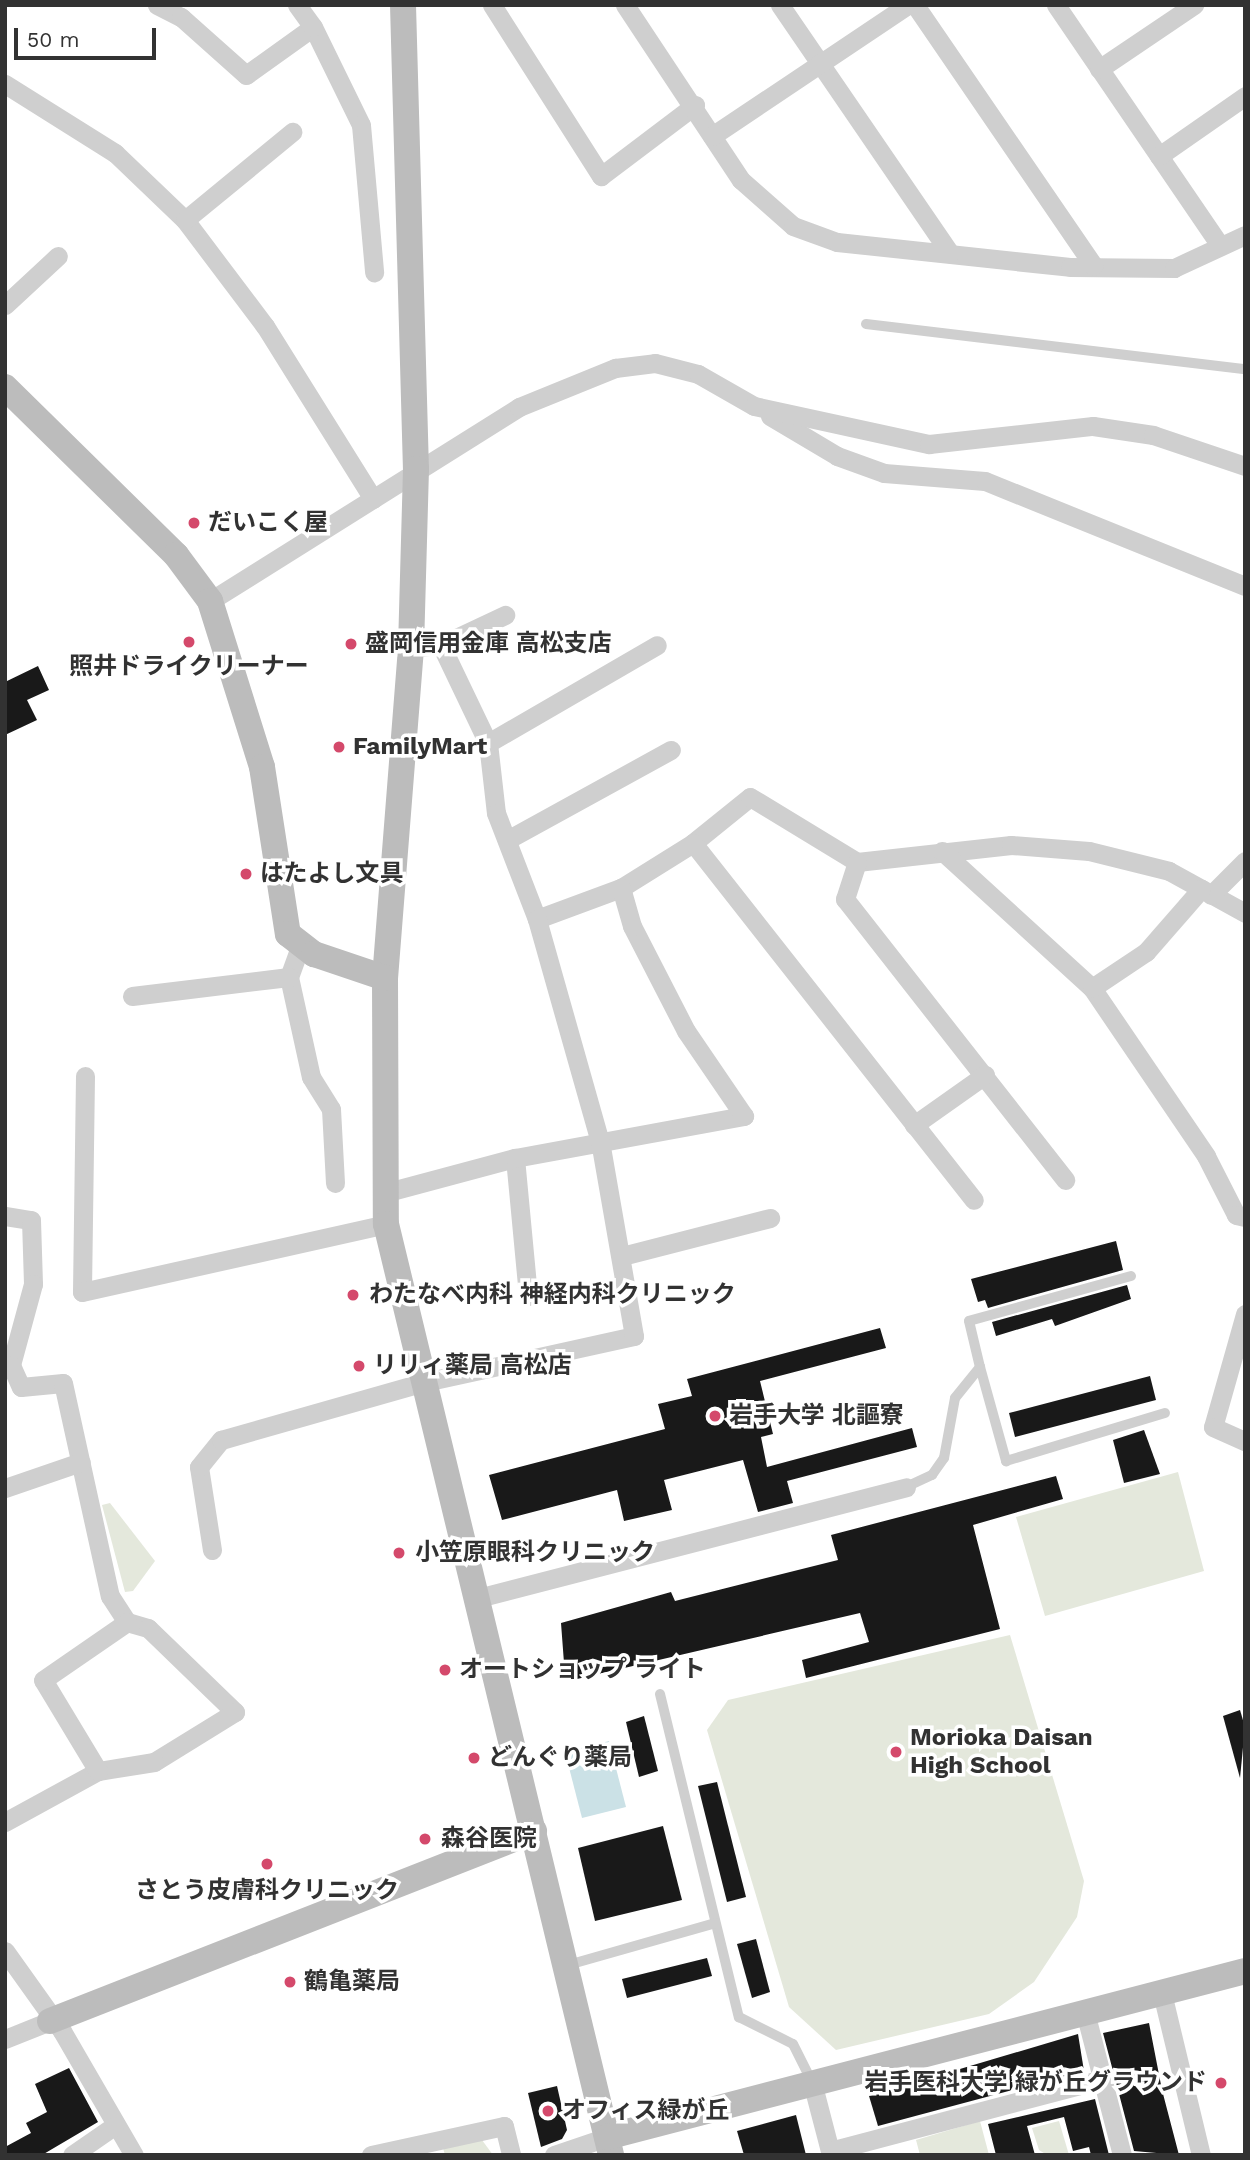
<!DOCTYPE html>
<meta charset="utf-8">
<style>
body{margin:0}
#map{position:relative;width:1250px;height:2160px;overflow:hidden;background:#fff;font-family:"Work Sans","Noto Sans JP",sans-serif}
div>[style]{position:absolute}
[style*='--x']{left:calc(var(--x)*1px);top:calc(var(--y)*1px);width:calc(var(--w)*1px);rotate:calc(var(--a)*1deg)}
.green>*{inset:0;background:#e4e8dc}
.water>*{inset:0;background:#cbe1e6}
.building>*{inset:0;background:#191919}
.lane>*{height:10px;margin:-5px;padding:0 5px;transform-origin:5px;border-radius:5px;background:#cfcfcf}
.street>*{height:19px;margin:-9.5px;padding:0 9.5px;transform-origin:9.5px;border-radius:9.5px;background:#cfcfcf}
.secondary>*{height:26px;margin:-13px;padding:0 13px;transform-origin:13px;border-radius:13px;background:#bcbcbc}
.dots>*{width:19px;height:19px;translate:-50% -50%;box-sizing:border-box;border:4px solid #fff;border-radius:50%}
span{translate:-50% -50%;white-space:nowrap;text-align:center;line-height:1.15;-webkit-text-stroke:7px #fff;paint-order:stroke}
.poi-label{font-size:24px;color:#323232;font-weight:700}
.left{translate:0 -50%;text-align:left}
.right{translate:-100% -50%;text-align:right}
.frame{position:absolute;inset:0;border:7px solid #323232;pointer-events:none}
.scale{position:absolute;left:14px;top:28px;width:142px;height:32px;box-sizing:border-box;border:4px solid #323232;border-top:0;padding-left:9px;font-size:21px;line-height:24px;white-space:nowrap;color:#323232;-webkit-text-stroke:5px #fff;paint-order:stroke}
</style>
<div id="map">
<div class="green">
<i style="clip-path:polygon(1178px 1472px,1204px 1571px,1045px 1616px,1016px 1517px)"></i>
<i style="clip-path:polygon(110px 1503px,155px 1561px,133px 1591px,125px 1592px,102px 1505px)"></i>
<i style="clip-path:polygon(1010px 1635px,1084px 1881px,1077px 1917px,1034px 1982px,989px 2014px,836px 2050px,789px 2007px,707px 1730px,728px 1700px)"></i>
<i style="clip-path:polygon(980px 2121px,989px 2155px,920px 2155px,916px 2140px)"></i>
<i style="clip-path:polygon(1059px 2121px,1069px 2155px,1047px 2155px,1039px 2150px,1032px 2128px)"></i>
<i style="clip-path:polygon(482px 2140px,493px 2155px,445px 2155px,443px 2148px)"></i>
</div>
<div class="water">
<i style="clip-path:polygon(609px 1741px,626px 1807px,582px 1818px,565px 1752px)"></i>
</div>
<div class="building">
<i style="clip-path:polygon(38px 666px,49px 690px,27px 700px,37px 720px,5px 735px,5px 682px)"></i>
<i style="clip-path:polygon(1116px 1241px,1123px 1270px,988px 1308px,985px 1300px,978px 1302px,971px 1279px)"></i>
<i style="clip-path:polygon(1127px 1285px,1131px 1299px,1055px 1326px,1052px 1319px,996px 1336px,992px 1322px)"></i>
<i style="clip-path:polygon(880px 1328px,886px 1348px,760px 1381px,773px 1434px,761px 1437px,767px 1467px,912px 1428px,917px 1447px,787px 1481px,793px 1503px,758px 1512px,743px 1460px,664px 1480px,672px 1510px,624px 1521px,617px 1490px,502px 1520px,489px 1475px,665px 1429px,658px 1404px,692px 1396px,687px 1379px)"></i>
<i style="clip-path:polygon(1150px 1376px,1156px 1400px,1015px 1437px,1009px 1413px)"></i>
<i style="clip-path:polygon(1144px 1430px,1160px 1474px,1124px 1483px,1113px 1440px)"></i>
<i style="clip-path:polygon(1056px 1476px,1063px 1499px,973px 1525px,1000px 1629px,806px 1678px,802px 1660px,869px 1642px,860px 1613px,577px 1679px,572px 1661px,564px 1663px,561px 1623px,671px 1592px,675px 1601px,838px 1560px,831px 1535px)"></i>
<i style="clip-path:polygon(1240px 1710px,1245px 1727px,1240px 1778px,1223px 1716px)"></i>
<i style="clip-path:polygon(644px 1716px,658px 1771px,639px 1777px,626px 1722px)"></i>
<i style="clip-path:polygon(717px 1782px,746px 1897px,727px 1902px,698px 1786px)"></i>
<i style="clip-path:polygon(663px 1826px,682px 1900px,595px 1921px,578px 1848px)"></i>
<i style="clip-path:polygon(756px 1939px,770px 1992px,752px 1998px,737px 1944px)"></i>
<i style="clip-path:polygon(707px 1958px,712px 1976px,627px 1998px,622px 1979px)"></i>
<i style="clip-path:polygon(1149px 2023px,1162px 2090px,1179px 2155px,1134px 2151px,1103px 2033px)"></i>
<i style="clip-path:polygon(1078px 2034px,1084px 2071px,878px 2126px,869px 2096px)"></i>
<i style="clip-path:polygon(69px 2068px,98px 2122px,42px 2155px,5px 2155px,5px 2147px,31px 2133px,26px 2123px,47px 2112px,35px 2084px)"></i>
<i style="clip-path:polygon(557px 2086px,567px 2130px,562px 2139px,541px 2147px,528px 2093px)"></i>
<i style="clip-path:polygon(1095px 2099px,1109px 2155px,1091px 2155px,1089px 2147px,1073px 2151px,1064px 2117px,1027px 2126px,1035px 2155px,996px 2155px,988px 2124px)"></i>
<i style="clip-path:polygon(796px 2115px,806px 2155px,744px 2155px,737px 2131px)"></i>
</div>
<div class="lane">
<i style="--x:866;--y:324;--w:382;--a:6.8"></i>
<i style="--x:1131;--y:1276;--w:168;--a:164.5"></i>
<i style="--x:969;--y:1321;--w:47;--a:76.6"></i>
<i style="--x:980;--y:1367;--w:98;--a:74.5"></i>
<i style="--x:1006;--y:1461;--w:166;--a:-16.8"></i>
<i style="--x:906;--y:1487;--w:29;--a:-25"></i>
<i style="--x:932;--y:1475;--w:21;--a:-55"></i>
<i style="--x:944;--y:1458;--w:61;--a:-79.6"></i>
<i style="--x:955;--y:1398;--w:40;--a:-51"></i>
<i style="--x:660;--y:1694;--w:333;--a:76.3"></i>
<i style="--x:739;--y:2017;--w:60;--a:26.6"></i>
<i style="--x:793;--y:2044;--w:42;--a:63.4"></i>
<i style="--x:568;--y:1965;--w:153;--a:-15.9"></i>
</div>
<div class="street">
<i style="--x:157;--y:5;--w:27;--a:27"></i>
<i style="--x:181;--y:17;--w:87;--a:41.7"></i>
<i style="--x:246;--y:75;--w:82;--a:-35.6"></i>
<i style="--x:313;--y:27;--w:109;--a:63.9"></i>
<i style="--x:361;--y:125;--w:148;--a:84.9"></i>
<i style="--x:297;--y:5;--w:27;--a:54"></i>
<i style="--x:492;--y:5;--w:203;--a:57.5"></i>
<i style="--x:601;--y:176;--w:118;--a:-37.1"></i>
<i style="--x:625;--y:5;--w:210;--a:56.5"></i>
<i style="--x:741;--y:180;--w:69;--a:41.5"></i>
<i style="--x:793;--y:226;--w:47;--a:20"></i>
<i style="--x:837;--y:242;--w:234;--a:6.1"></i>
<i style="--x:1070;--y:267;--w:104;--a:0.6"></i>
<i style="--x:1174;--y:268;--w:78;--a:-24.9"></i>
<i style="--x:780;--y:5;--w:301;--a:55.6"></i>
<i style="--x:915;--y:5;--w:316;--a:55.6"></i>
<i style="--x:1056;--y:5;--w:289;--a:55.7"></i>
<i style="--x:1099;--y:69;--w:115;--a:-34"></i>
<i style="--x:5;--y:84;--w:130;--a:32.1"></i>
<i style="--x:115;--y:153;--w:97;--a:43.7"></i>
<i style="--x:185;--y:220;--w:133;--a:53"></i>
<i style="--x:265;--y:326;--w:204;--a:58"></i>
<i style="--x:712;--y:136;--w:236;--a:-33.8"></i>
<i style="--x:1159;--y:156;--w:105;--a:-34.9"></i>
<i style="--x:185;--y:220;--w:139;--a:-39.4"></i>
<i style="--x:5;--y:305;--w:72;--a:-42.8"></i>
<i style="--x:770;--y:416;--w:78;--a:30.8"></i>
<i style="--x:837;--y:456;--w:50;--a:19.9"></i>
<i style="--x:884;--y:473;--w:101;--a:4.5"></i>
<i style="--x:985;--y:481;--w:280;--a:22"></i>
<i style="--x:210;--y:601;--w:365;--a:-32.1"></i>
<i style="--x:519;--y:407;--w:104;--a:-22.1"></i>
<i style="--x:615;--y:368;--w:40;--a:-7.1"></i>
<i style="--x:655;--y:363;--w:44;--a:14.3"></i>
<i style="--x:698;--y:374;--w:64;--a:29.7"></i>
<i style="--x:754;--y:406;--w:179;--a:12.3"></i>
<i style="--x:929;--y:444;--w:165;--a:-6.3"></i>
<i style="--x:1093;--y:426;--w:61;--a:8.5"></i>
<i style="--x:1153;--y:435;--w:97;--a:18.6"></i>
<i style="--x:441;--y:645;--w:71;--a:-25.1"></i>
<i style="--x:411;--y:648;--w:30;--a:-6"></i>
<i style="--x:441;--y:645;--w:109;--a:64.4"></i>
<i style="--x:488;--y:743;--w:70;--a:83.5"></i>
<i style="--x:496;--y:813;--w:114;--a:68.9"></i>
<i style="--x:537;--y:919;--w:90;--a:-20.3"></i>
<i style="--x:621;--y:888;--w:85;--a:-32"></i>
<i style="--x:693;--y:843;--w:73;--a:-38.9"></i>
<i style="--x:750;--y:797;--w:125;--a:31.3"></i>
<i style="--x:857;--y:862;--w:155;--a:-6.3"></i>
<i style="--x:1011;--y:845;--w:78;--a:4.4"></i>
<i style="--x:1089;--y:851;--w:82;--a:14"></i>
<i style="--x:1169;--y:871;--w:87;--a:28.9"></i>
<i style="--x:488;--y:743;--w:195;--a:-30.1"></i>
<i style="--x:507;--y:840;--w:187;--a:-28.8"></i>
<i style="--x:693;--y:843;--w:454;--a:51.8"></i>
<i style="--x:942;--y:851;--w:203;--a:42.4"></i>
<i style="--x:1092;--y:988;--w:203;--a:55.8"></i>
<i style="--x:1206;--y:1156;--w:66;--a:63"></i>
<i style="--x:1236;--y:1215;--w:9;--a:13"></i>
<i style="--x:857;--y:862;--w:39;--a:108"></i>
<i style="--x:845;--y:899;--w:357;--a:51.9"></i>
<i style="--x:1211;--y:895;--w:48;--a:-45"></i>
<i style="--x:301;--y:944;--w:35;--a:110"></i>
<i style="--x:289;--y:977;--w:102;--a:77.6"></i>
<i style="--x:311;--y:1077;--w:38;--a:58"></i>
<i style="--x:331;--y:1109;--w:74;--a:86.9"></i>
<i style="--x:1092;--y:988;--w:65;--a:-33.7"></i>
<i style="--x:1146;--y:952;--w:84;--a:-48.9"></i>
<i style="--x:132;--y:996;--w:158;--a:-6.9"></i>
<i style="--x:85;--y:1076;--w:216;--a:90.8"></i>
<i style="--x:82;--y:1292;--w:312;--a:-12.6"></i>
<i style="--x:914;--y:1125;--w:87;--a:-35.2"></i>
<i style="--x:515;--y:1158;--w:139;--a:84.6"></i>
<i style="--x:384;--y:1193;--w:136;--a:-15"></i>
<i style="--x:515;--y:1158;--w:233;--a:-10.4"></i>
<i style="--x:744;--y:1116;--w:103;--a:-124.3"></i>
<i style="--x:686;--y:1031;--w:118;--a:-117.2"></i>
<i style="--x:632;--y:926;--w:40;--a:-106"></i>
<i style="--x:5;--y:1216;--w:26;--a:9"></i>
<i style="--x:31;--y:1220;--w:64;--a:88.2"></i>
<i style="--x:33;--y:1284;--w:84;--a:105.2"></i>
<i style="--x:11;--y:1365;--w:24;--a:66"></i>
<i style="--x:21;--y:1387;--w:42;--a:-5.4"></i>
<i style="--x:63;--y:1383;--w:218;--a:77.6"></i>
<i style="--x:110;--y:1596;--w:31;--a:57"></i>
<i style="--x:127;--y:1622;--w:22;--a:16"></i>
<i style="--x:148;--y:1628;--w:121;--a:44"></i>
<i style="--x:235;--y:1712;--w:95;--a:148.3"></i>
<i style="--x:154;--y:1762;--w:57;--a:170.9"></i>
<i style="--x:98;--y:1771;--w:106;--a:151.3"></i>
<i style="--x:622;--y:1256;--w:153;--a:-14.4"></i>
<i style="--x:1245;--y:1314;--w:117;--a:105.8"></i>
<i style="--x:1213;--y:1427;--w:35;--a:24"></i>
<i style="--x:5;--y:1488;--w:80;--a:-18.9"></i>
<i style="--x:212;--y:1550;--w:84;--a:-98.9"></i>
<i style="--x:199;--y:1467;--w:35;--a:-51"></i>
<i style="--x:221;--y:1440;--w:212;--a:-15.9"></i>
<i style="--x:425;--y:1382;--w:214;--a:-12.4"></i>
<i style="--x:634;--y:1336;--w:197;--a:-99.9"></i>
<i style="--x:600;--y:1142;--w:232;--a:-105.8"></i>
<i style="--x:478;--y:1598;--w:442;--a:-14.5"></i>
<i style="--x:98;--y:1771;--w:106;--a:-121.1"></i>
<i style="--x:43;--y:1680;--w:102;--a:-34.6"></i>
<i style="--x:5;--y:1951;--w:98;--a:54.5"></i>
<i style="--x:62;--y:2031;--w:143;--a:59.9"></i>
<i style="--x:1162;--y:1993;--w:167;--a:76.5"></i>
<i style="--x:1085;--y:2012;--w:148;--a:75.5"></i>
<i style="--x:5;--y:2039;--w:48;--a:-21.8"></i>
<i style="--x:812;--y:2082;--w:75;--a:75.4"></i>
<i style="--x:830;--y:2151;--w:282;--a:-14.8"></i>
<i style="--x:72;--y:2155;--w:51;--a:-34.6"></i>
<i style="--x:371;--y:2155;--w:136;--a:-12.3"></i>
<i style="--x:504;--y:2126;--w:30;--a:76"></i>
<i style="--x:554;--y:2155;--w:56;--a:-18.8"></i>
</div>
<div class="secondary">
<i style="--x:403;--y:5;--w:464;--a:88.4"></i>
<i style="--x:416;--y:469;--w:179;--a:91.6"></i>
<i style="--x:411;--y:648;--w:331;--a:94.5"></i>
<i style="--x:385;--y:978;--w:246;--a:89.8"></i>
<i style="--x:386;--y:1224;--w:958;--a:76.41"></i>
<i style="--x:5;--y:387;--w:240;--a:44.5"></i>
<i style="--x:176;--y:555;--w:57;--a:53.5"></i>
<i style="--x:210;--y:601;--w:174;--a:72.6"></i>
<i style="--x:262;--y:767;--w:169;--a:81.2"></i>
<i style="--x:288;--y:934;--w:33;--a:38"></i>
<i style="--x:314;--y:954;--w:75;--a:18.7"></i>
<i style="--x:50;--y:2021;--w:520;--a:-21.43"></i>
<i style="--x:607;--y:2137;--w:659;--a:-14.58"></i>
</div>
<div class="dots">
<i style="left:194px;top:523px;background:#d4496b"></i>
<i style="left:189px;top:642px;background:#d4496b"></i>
<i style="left:351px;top:644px;background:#d4496b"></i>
<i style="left:339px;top:747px;background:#d4496b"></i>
<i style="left:246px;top:874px;background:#d4496b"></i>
<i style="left:353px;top:1295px;background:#d4496b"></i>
<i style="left:359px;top:1366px;background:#d4496b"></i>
<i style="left:715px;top:1416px;background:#d4496b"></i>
<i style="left:399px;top:1553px;background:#d4496b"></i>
<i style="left:445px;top:1670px;background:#d4496b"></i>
<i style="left:896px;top:1752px;background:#d4496b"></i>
<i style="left:474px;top:1758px;background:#d4496b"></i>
<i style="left:425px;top:1839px;background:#d4496b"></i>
<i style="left:267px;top:1864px;background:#d4496b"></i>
<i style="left:290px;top:1982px;background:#d4496b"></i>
<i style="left:1221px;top:2083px;background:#d4496b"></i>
<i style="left:548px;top:2111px;background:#d4496b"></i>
</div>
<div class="poi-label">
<span class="left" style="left:208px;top:523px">だいこく屋</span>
<span class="left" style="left:365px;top:644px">盛岡信用金庫 高松支店</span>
<span style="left:189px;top:667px">照井ドライクリーナー</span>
<span class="left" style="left:353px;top:747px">FamilyMart</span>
<span class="left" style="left:260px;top:874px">はたよし文具</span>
<span class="left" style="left:369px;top:1295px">わたなべ内科 神経内科クリニック</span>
<span class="left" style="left:373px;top:1366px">リリィ薬局 高松店</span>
<span class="left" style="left:729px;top:1416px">岩手大学 北謳寮</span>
<span class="left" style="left:415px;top:1553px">小笠原眼科クリニック</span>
<span class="left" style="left:459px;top:1670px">オートショップ ライト</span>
<span class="left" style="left:910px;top:1752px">Morioka Daisan<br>High School</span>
<span class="left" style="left:488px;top:1758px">どんぐり薬局</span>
<span class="left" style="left:441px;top:1839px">森谷医院</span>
<span style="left:267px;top:1891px">さとう皮膚科クリニック</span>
<span class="left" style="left:304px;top:1982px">鶴亀薬局</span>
<span class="right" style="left:1207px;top:2083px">岩手医科大学 緑が丘グラウンド</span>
<span class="left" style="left:562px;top:2111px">オフィス緑が丘</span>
</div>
<div class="frame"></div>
<div class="scale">50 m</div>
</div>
